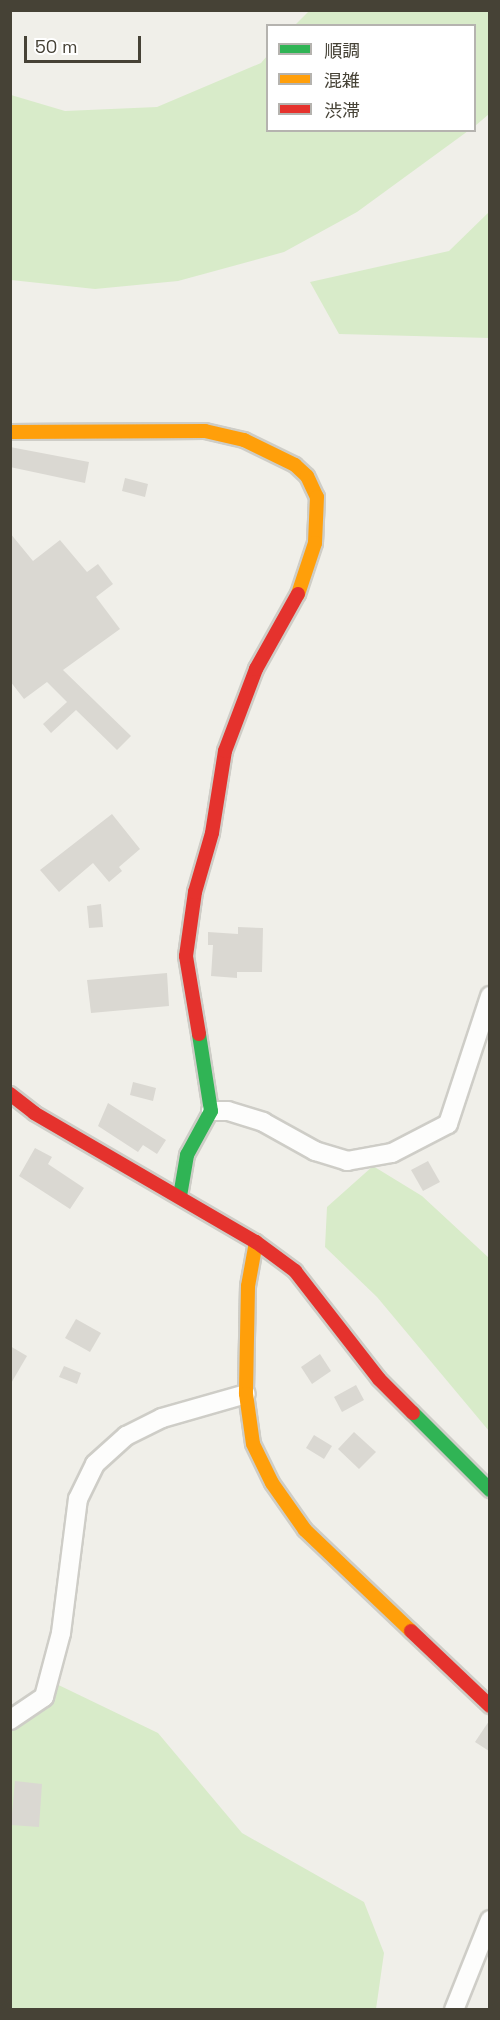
<!DOCTYPE html>
<meta charset="utf-8">
<style>
body{margin:0}
#map{position:relative;width:500px;height:2020px;overflow:hidden;background:#f0efe9;font-family:"Space Grotesk","Noto Sans JP",sans-serif}
div>[style]{position:absolute}
[style*='--x']{left:calc(var(--x)*1px);top:calc(var(--y)*1px);width:calc(var(--w)*1px);rotate:calc(var(--a)*1deg)}
.green>*{inset:0;background:#d8ebc9}
.building>*{inset:0;background:#dad8d2}
.roads{filter:drop-shadow(2px 0 #cecdc7) drop-shadow(-2px 0 #cecdc7) drop-shadow(0 2px #cecdc7) drop-shadow(0 -2px #cecdc7)}
.street>*{height:18px;margin:-9px;padding:0 9px;transform-origin:9px;border-radius:9px;background:#fdfdfc}
.fast>*{height:14px;margin:-7px;padding:0 7px;transform-origin:7px;border-radius:7px;background:#30b455}
.slow>*{height:14px;margin:-7px;padding:0 7px;transform-origin:7px;border-radius:7px;background:#ff9f0a}
.jam>*{height:14px;margin:-7px;padding:0 7px;transform-origin:7px;border-radius:7px;background:#e5322d}
span{translate:-50% -50%;white-space:nowrap;text-align:center;line-height:1.15;-webkit-text-stroke:6px #fff;paint-order:stroke}
.frame{position:absolute;inset:0;border:12px solid #464236;pointer-events:none}
.legend{position:absolute;left:266px;top:24px;width:210px;height:108px;box-sizing:border-box;background:#fff;border:2px solid #b5b3af;margin:0;padding:8px 10px;list-style:none;font-size:18px;color:#464236}
.legend li{display:flex;align-items:center;gap:12px;height:30px}
.legend b{width:30px;border:2px solid #b5b3af}
.scale{position:absolute;left:24px;top:36px;width:117px;height:27px;box-sizing:border-box;border:3px solid #464236;border-top:0;padding-left:8px;font-size:18px;line-height:21px;white-space:nowrap;color:#464236;-webkit-text-stroke:4px #fff;paint-order:stroke}
</style>
<div id="map">
<div class="green">
<i style="clip-path:polygon(309px 11px,489px 11px,489px 114px,475px 126px,474px 26px,295px 25px)"></i>
<i style="clip-path:polygon(267px 56px,268px 130px,468px 131px,357px 212px,284px 252px,178px 281px,95px 289px,11px 280px,11px 95px,65px 111px,157px 107px,261px 63px)"></i>
<i style="clip-path:polygon(489px 212px,489px 338px,339px 334px,310px 282px,449px 251px)"></i>
<i style="clip-path:polygon(373px 1166px,422px 1196px,489px 1258px,489px 1431px,377px 1297px,325px 1247px,327px 1207px)"></i>
<i style="clip-path:polygon(44px 1678px,158px 1733px,242px 1833px,364px 1902px,384px 1953px,376px 2009px,11px 2010px,11px 1719px)"></i>
</div>
<div class="building">
<i style="clip-path:polygon(10px 447px,89px 462px,85px 483px,10px 467px)"></i>
<i style="clip-path:polygon(125px 478px,148px 484px,145px 497px,122px 491px)"></i>
<i style="clip-path:polygon(10px 533px,33px 561px,60px 540px,87px 572px,98px 564px,113px 584px,96px 597px,120px 629px,63px 670px,131px 736px,117px 750px,76px 710px,51px 733px,43px 724px,67px 702px,47px 682px,24px 699px,10px 681px)"></i>
<i style="clip-path:polygon(112px 814px,140px 849px,119px 867px,122px 871px,109px 882px,93px 863px,59px 892px,40px 870px)"></i>
<i style="clip-path:polygon(101px 904px,103px 927px,89px 928px,87px 906px)"></i>
<i style="clip-path:polygon(238px 927px,263px 928px,262px 972px,237px 972px,237px 978px,211px 976px,213px 945px,208px 945px,208px 932px,238px 934px)"></i>
<i style="clip-path:polygon(167px 973px,169px 1006px,91px 1013px,87px 980px)"></i>
<i style="clip-path:polygon(133px 1082px,156px 1088px,153px 1101px,130px 1095px)"></i>
<i style="clip-path:polygon(108px 1103px,166px 1140px,157px 1154px,143px 1145px,138px 1152px,98px 1126px)"></i>
<i style="clip-path:polygon(35px 1148px,52px 1157px,48px 1164px,84px 1188px,70px 1209px,19px 1176px)"></i>
<i style="clip-path:polygon(428px 1161px,440px 1182px,423px 1191px,411px 1170px)"></i>
<i style="clip-path:polygon(76px 1319px,101px 1333px,90px 1352px,65px 1338px)"></i>
<i style="clip-path:polygon(10px 1346px,27px 1356px,10px 1385px)"></i>
<i style="clip-path:polygon(320px 1354px,331px 1371px,312px 1384px,301px 1367px)"></i>
<i style="clip-path:polygon(64px 1366px,81px 1373px,77px 1384px,59px 1377px)"></i>
<i style="clip-path:polygon(356px 1385px,364px 1400px,342px 1412px,334px 1397px)"></i>
<i style="clip-path:polygon(354px 1432px,376px 1452px,359px 1469px,338px 1449px)"></i>
<i style="clip-path:polygon(314px 1435px,332px 1446px,324px 1459px,306px 1448px)"></i>
<i style="clip-path:polygon(489px 1721px,489px 1751px,475px 1742px)"></i>
<i style="clip-path:polygon(15px 1781px,42px 1784px,39px 1827px,11px 1825px)"></i>
</div>
<div class="roads">
<div class="street">
<i style="--x:211;--y:1111;--w:17;--a:0"></i>
<i style="--x:228;--y:1111;--w:37;--a:17"></i>
<i style="--x:263;--y:1122;--w:60;--a:29.1"></i>
<i style="--x:315;--y:1151;--w:34;--a:17"></i>
<i style="--x:347;--y:1161;--w:46;--a:-10.1"></i>
<i style="--x:392;--y:1153;--w:63;--a:-27.4"></i>
<i style="--x:448;--y:1124;--w:135;--a:-71.8"></i>
<i style="--x:10;--y:1720;--w:41;--a:-34.1"></i>
<i style="--x:44;--y:1697;--w:66;--a:-75.1"></i>
<i style="--x:61;--y:1633;--w:135;--a:-82.8"></i>
<i style="--x:78;--y:1499;--w:39;--a:-64"></i>
<i style="--x:95;--y:1464;--w:42;--a:-42.1"></i>
<i style="--x:126;--y:1436;--w:40;--a:-26.6"></i>
<i style="--x:162;--y:1418;--w:87;--a:-15.9"></i>
<i style="--x:454;--y:2010;--w:97;--a:-68.2"></i>
</div>
<div class="fast">
<i style="--x:180;--y:1196;--w:42;--a:-80.3"></i>
<i style="--x:187;--y:1155;--w:50;--a:-61.4"></i>
<i style="--x:211;--y:1111;--w:78;--a:-98.9"></i>
<i style="--x:413;--y:1413;--w:109;--a:45"></i>
</div>
<div class="slow">
<i style="--x:10;--y:432;--w:195;--a:-0.3"></i>
<i style="--x:205;--y:431;--w:40;--a:13"></i>
<i style="--x:244;--y:440;--w:57;--a:26.1"></i>
<i style="--x:295;--y:465;--w:16;--a:43"></i>
<i style="--x:307;--y:476;--w:23;--a:65"></i>
<i style="--x:317;--y:497;--w:46;--a:92.5"></i>
<i style="--x:315;--y:543;--w:54;--a:108.4"></i>
<i style="--x:256;--y:1242;--w:45;--a:100.3"></i>
<i style="--x:248;--y:1286;--w:108;--a:91.1"></i>
<i style="--x:246;--y:1394;--w:50;--a:82"></i>
<i style="--x:253;--y:1444;--w:43;--a:64"></i>
<i style="--x:272;--y:1483;--w:57;--a:54.9"></i>
<i style="--x:305;--y:1530;--w:146;--a:43.6"></i>
</div>
<div class="jam">
<i style="--x:199;--y:1034;--w:79;--a:-99.5"></i>
<i style="--x:186;--y:956;--w:65;--a:-82"></i>
<i style="--x:195;--y:892;--w:61;--a:-73.9"></i>
<i style="--x:212;--y:833;--w:83;--a:-81"></i>
<i style="--x:225;--y:751;--w:88;--a:-69.3"></i>
<i style="--x:256;--y:669;--w:86;--a:-60.8"></i>
<i style="--x:10;--y:1094;--w:31;--a:38"></i>
<i style="--x:34;--y:1113;--w:257;--a:30.2"></i>
<i style="--x:256;--y:1242;--w:49;--a:36.6"></i>
<i style="--x:295;--y:1271;--w:137;--a:52.1"></i>
<i style="--x:379;--y:1379;--w:48;--a:45"></i>
<i style="--x:411;--y:1631;--w:109;--a:43.5"></i>
</div>
</div>
<div class="frame"></div>
<ul class="legend">
<li><b style="height:8px;background:#30b455"></b>順調</li>
<li><b style="height:8px;background:#ff9f0a"></b>混雑</li>
<li><b style="height:8px;background:#e5322d"></b>渋滞</li>
</ul>
<div class="scale">50 m</div>
</div>
